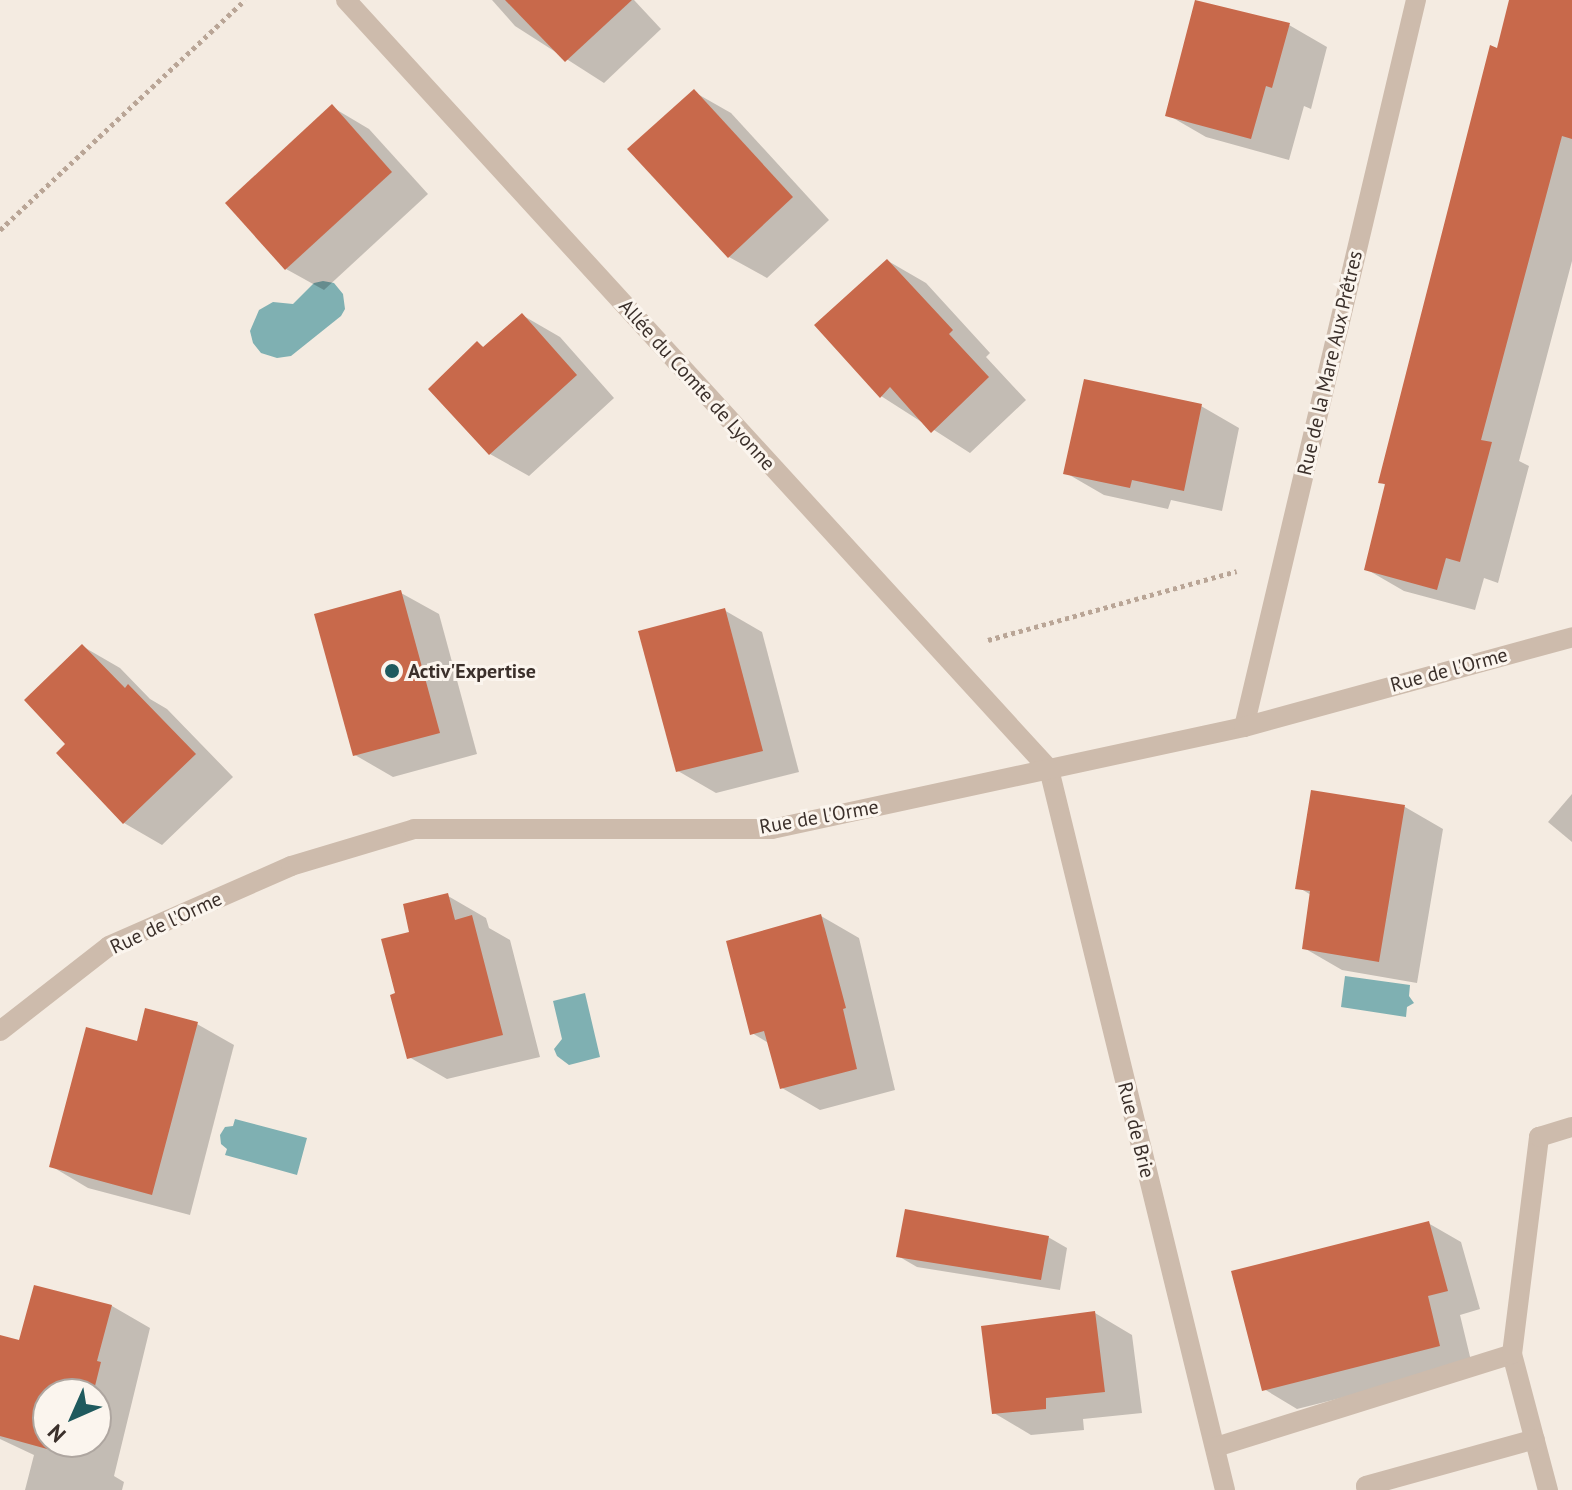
<!DOCTYPE html>
<meta charset="utf-8">
<style>
body{margin:0}
#map{position:relative;width:1572px;height:1490px;overflow:hidden;background:#f4ebe1;font-family:"PT Sans",sans-serif}
div>[style]{position:absolute}
[style*='--x']{left:calc(var(--x)*1px);top:calc(var(--y)*1px);width:calc(var(--w)*1px);rotate:calc(var(--a)*1deg)}
.water>*{inset:0;background:#7fb0b2}
.shadow>*{inset:0;background:#0003}
.building>*{inset:0;background:#c8694b}
.path>*{height:5px;margin-top:-2.5px;transform-origin:0;background:repeating-linear-gradient(90deg,#b9a596 0 4px,transparent 0 8px)}
.minor>*{height:20px;margin:-10px;padding:0 10px;transform-origin:10px;border-radius:10px;background:#cdbbac}
.dots>*{width:22px;height:22px;translate:-50% -50%;box-sizing:border-box;border:4px solid #fbf5ee;border-radius:50%}
span{translate:-50% -50%;white-space:nowrap;text-align:center;line-height:1.15;-webkit-text-stroke:6px #fbf5ee;paint-order:stroke}
.street-label{font-size:20px;color:#3b302b}
.poi-label{font-size:20px;color:#3b302b;font-weight:700}
.left{translate:0 -50%;text-align:left}
.north{position:absolute;left:32px;top:1378px;width:80px;height:80px;box-sizing:border-box;background:#fbf5ee;border:2px solid #aea6a0;border-radius:50%;rotate:225deg;font-size:22px;font-weight:700;line-height:32px;text-align:center;color:#3b302b}
.north::after{content:'';display:block;margin:auto;width:28px;height:36px;background:#1f5a5e;clip-path:polygon(50% 0,100% 100%,50% 72%,0 100%)}
</style>
<div id="map">
<div class="water">
<i style="clip-path:polygon(323px 281px,334px 283px,343px 294px,345px 309px,341px 316px,291px 356px,277px 358px,261px 353px,253px 343px,250px 331px,259px 310px,273px 302px,293px 304px,314px 283px)"></i>
<i style="clip-path:polygon(1345px 976px,1410px 985px,1409px 996px,1414px 1003px,1407px 1007px,1406px 1017px,1341px 1007px)"></i>
<i style="clip-path:polygon(585px 993px,600px 1057px,569px 1065px,557px 1056px,554px 1049px,562px 1039px,553px 1001px)"></i>
<i style="clip-path:polygon(235px 1119px,307px 1138px,297px 1175px,225px 1155px,227px 1149px,221px 1144px,220px 1135px,225px 1127px,233px 1126px)"></i>
</div>
<div class="shadow">
<i style="clip-path:polygon(492px 0,634px 0,661px 29px,604px 83px,515px 26px)"></i>
<i style="clip-path:polygon(1512px 0,1572px 0,1572px 261px,1519px 461px,1529px 466px,1498px 583px,1484px 578px,1475px 610px,1404px 591px,1366px 569px,1387px 486px,1381px 482px)"></i>
<i style="clip-path:polygon(1289px 25px,1327px 47px,1311px 109px,1304px 106px,1289px 160px,1206px 137px,1168px 115px)"></i>
<i style="clip-path:polygon(694px 92px,731px 113px,829px 220px,767px 278px,729px 257px)"></i>
<i style="clip-path:polygon(332px 107px,369px 129px,428px 194px,324px 290px,286px 269px)"></i>
<i style="clip-path:polygon(888px 261px,926px 283px,990px 353px,986px 357px,1026px 400px,970px 453px,881px 396px)"></i>
<i style="clip-path:polygon(522px 315px,560px 337px,614px 398px,529px 476px,490px 454px,478px 344px,485px 348px)"></i>
<i style="clip-path:polygon(1201px 406px,1239px 428px,1222px 511px,1171px 500px,1168px 509px,1104px 495px,1066px 473px)"></i>
<i style="clip-path:polygon(401px 593px,439px 614px,477px 754px,393px 777px,355px 755px)"></i>
<i style="clip-path:polygon(724px 610px,762px 632px,799px 772px,716px 793px,678px 771px)"></i>
<i style="clip-path:polygon(82px 646px,120px 668px,150px 699px,167px 709px,233px 777px,162px 845px,124px 823px,68px 744px)"></i>
<i style="clip-path:polygon(1312px 792px,1405px 807px,1443px 829px,1417px 983px,1342px 970px,1304px 948px,1311px 895px,1298px 887px)"></i>
<i style="clip-path:polygon(1572px 794px,1572px 842px,1548px 822px)"></i>
<i style="clip-path:polygon(448px 896px,486px 918px,489px 928px,510px 940px,540px 1057px,447px 1079px,409px 1057px,397px 994px,411px 933px)"></i>
<i style="clip-path:polygon(821px 916px,859px 938px,895px 1090px,820px 1110px,782px 1088px,770px 1044px,752px 1033px)"></i>
<i style="clip-path:polygon(197px 1024px,234px 1045px,190px 1215px,88px 1188px,51px 1166px,138px 1043px)"></i>
<i style="clip-path:polygon(1428px 1223px,1461px 1242px,1480px 1309px,1460px 1315px,1472px 1365px,1297px 1409px,1264px 1389px)"></i>
<i style="clip-path:polygon(1048px 1237px,1067px 1248px,1060px 1290px,917px 1267px,898px 1256px)"></i>
<i style="clip-path:polygon(evenodd,36px 1287px,112px 1306px,150px 1328px,114px 1476px,124px 1482px,122px 1490px,25px 1490px,34px 1455px,0 1439px,0 1369px,20px 1342px,36px 1287px,48px 1394px,96px 1394px,96px 1442px,48px 1442px,48px 1394px)"></i>
<i style="clip-path:polygon(1095px 1313px,1132px 1335px,1142px 1413px,1083px 1419px,1084px 1430px,1031px 1435px,994px 1413px)"></i>
</div>
<div class="building">
<i style="clip-path:polygon(505px 0,632px 0,565px 62px)"></i>
<i style="clip-path:polygon(1195px 0,1290px 23px,1272px 88px,1266px 86px,1251px 139px,1165px 116px)"></i>
<i style="clip-path:polygon(1509px 0,1572px 0,1572px 139px,1562px 136px,1481px 440px,1492px 442px,1460px 562px,1446px 558px,1437px 590px,1364px 570px,1385px 484px,1378px 483px,1417px 330px,1490px 45px,1497px 48px)"></i>
<i style="clip-path:polygon(694px 89px,793px 197px,728px 258px,627px 149px)"></i>
<i style="clip-path:polygon(332px 104px,392px 172px,285px 270px,225px 203px)"></i>
<i style="clip-path:polygon(887px 259px,953px 330px,949px 334px,989px 377px,931px 433px,890px 387px,880px 398px,814px 325px)"></i>
<i style="clip-path:polygon(522px 313px,577px 375px,489px 455px,428px 389px,477px 341px,483px 347px)"></i>
<i style="clip-path:polygon(1084px 379px,1202px 404px,1184px 491px,1132px 480px,1130px 488px,1063px 474px)"></i>
<i style="clip-path:polygon(401px 590px,440px 733px,353px 756px,314px 614px)"></i>
<i style="clip-path:polygon(725px 608px,763px 751px,676px 772px,638px 631px)"></i>
<i style="clip-path:polygon(82px 644px,125px 688px,128px 684px,196px 754px,123px 824px,56px 753px,65px 744px,24px 700px)"></i>
<i style="clip-path:polygon(1311px 790px,1405px 805px,1379px 962px,1302px 949px,1310px 891px,1295px 889px)"></i>
<i style="clip-path:polygon(448px 893px,455px 920px,472px 915px,503px 1035px,407px 1059px,390px 995px,395px 993px,381px 939px,409px 932px,403px 904px)"></i>
<i style="clip-path:polygon(821px 914px,846px 1008px,843px 1009px,857px 1069px,780px 1089px,764px 1031px,750px 1035px,726px 941px)"></i>
<i style="clip-path:polygon(145px 1008px,198px 1022px,152px 1195px,49px 1167px,86px 1027px,137px 1041px)"></i>
<i style="clip-path:polygon(905px 1209px,1049px 1236px,1041px 1280px,896px 1257px)"></i>
<i style="clip-path:polygon(1429px 1221px,1448px 1291px,1428px 1296px,1440px 1346px,1262px 1391px,1231px 1271px)"></i>
<i style="clip-path:polygon(34px 1285px,112px 1305px,97px 1361px,101px 1362px,93px 1394px,48px 1394px,48px 1442px,80px 1442px,76px 1457px,0 1436px,0 1335px,19px 1340px)"></i>
<i style="clip-path:polygon(1095px 1311px,1105px 1392px,1046px 1398px,1046px 1409px,992px 1414px,981px 1326px)"></i>
</div>
<div class="path">
<i style="--x:0;--y:230;--w:336;--a:-43.2"></i>
<i style="--x:988;--y:640;--w:258;--a:-15.5"></i>
</div>
<div class="minor">
<i style="--x:346;--y:0;--w:1042;--a:47.57"></i>
<i style="--x:1049;--y:769;--w:742;--a:76.28"></i>
<i style="--x:1244;--y:727;--w:747;--a:-76.69"></i>
<i style="--x:0;--y:1031;--w:138;--a:-37.9"></i>
<i style="--x:109;--y:946;--w:199;--a:-23.7"></i>
<i style="--x:291;--y:866;--w:128;--a:-16.7"></i>
<i style="--x:414;--y:829;--w:358;--a:0"></i>
<i style="--x:772;--y:829;--w:483;--a:-12.2"></i>
<i style="--x:1244;--y:727;--w:340;--a:-15.3"></i>
<i style="--x:1512;--y:1354;--w:141;--a:75.2"></i>
<i style="--x:1216;--y:1447;--w:310;--a:-17.4"></i>
<i style="--x:1512;--y:1354;--w:219;--a:-82.9"></i>
<i style="--x:1539;--y:1137;--w:34;--a:-17"></i>
<i style="--x:1367;--y:1490;--w:4;--a:-104"></i>
<i style="--x:1366;--y:1486;--w:175;--a:-15.5"></i>
</div>
<div class="dots">
<i style="left:392px;top:671px;background:#1f5a5e"></i>
</div>
<div class="street-label">
<span style="left:1330px;top:363px;rotate:-77deg">Rue de la Mare Aux Prêtres</span>
<span style="left:697px;top:385px;rotate:48deg">Allée du Comte de Lyonne</span>
<span style="left:1449px;top:670px;rotate:-15deg">Rue de l'Orme</span>
<span style="left:819px;top:817px;rotate:-10deg">Rue de l'Orme</span>
<span style="left:166px;top:923px;rotate:-25deg">Rue de l'Orme</span>
<span style="left:1136px;top:1130px;rotate:76deg">Rue de Brie</span>
</div>
<div class="poi-label">
<span class="left" style="left:408px;top:671px">Activ'Expertise</span>
</div>
<div class="north">N</div>
</div>
